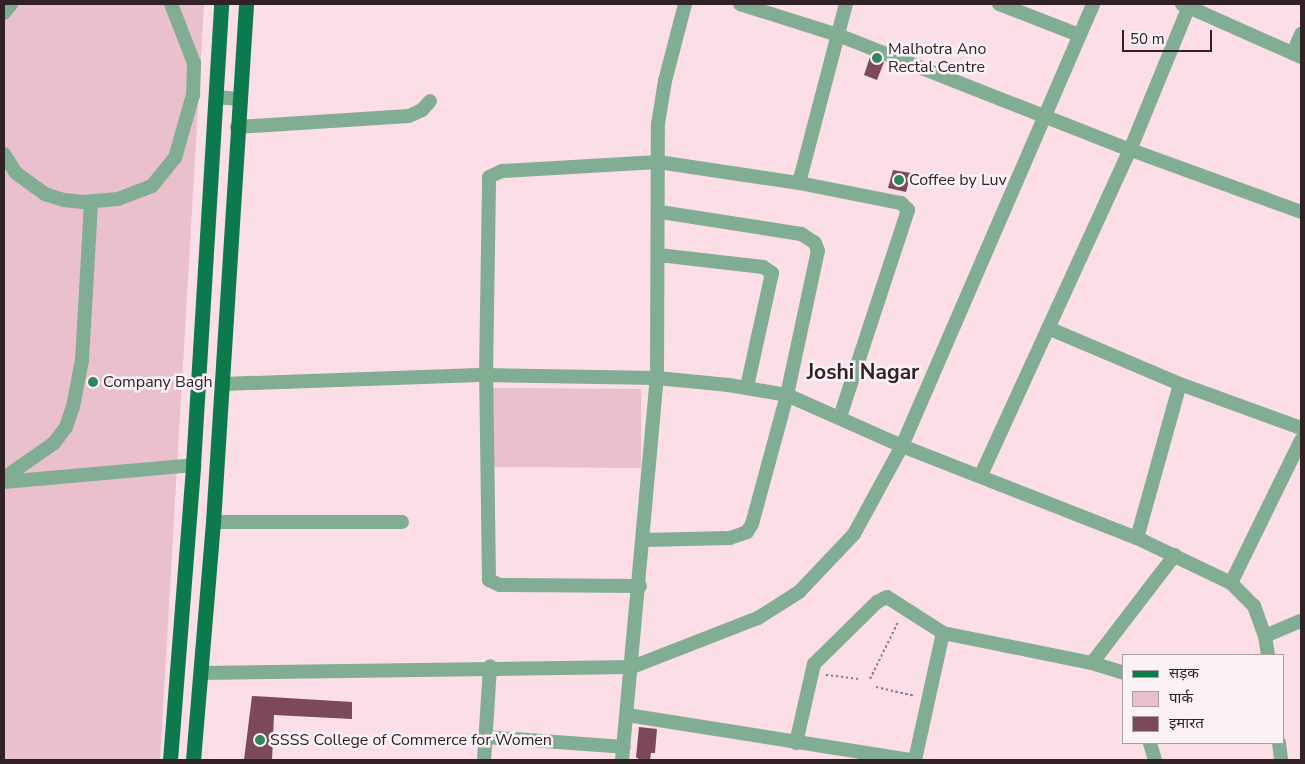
<!DOCTYPE html>
<meta charset="utf-8">
<style>
body{margin:0}
#map{position:relative;width:1305px;height:764px;overflow:hidden;background:#fcdee7;font-family:"Nunito Sans","Noto Sans Devanagari",sans-serif}
div>[style]{position:absolute}
[style*='--x']{left:calc(var(--x)*1px);top:calc(var(--y)*1px);width:calc(var(--w)*1px);rotate:calc(var(--a)*1deg)}
.green>*{inset:0;background:#eac0cd}
.building>*{inset:0;background:#7c485b}
.path>*{height:2px;margin-top:-1px;transform-origin:0;background:repeating-linear-gradient(90deg,#917b82 0 2.5px,transparent 0 5px)}
.minor>*{height:14px;margin:-7px;padding:0 7px;transform-origin:7px;border-radius:7px;background:#81ad93}
.major>*{height:15px;margin:-7.5px;padding:0 7.5px;transform-origin:7.5px;border-radius:7.5px;background:#0d7a4d}
.dots>*{width:14px;height:14px;translate:-50% -50%;box-sizing:border-box;border:2px solid #faf2f5;border-radius:50%}
span{translate:-50% -50%;white-space:nowrap;text-align:center;line-height:1.15;-webkit-text-stroke:5px #faf2f5;paint-order:stroke}
.poi-label{font-size:16px;color:#302227}
.left{translate:0 -50%;text-align:left}
.district-label{font-size:21px;color:#302227;font-weight:700}
.frame{position:absolute;inset:0;border:5px solid #302227;pointer-events:none}
.legend{position:absolute;left:1122px;top:654px;width:162px;height:90px;box-sizing:border-box;background:#faf2f5;border:1px solid #a99fa3;margin:0;padding:6px 9px;list-style:none;font-size:15px;color:#302227}
.legend li{display:flex;align-items:center;gap:10px;height:25px}
.legend b{width:25px;border:1px solid #a99fa3}
.scale{position:absolute;left:1122px;top:30px;width:90px;height:22px;box-sizing:border-box;border:2px solid #302227;border-top:0;padding-left:6px;font-size:15px;line-height:18px;white-space:nowrap;color:#302227;-webkit-text-stroke:4px #faf2f5;paint-order:stroke}
</style>
<div id="map">
<div class="green">
<i style="clip-path:polygon(4px 4px,204px 4px,160px 760px,4px 760px)"></i>
<i style="clip-path:polygon(492px 388px,641px 389px,641px 468px,492px 467px)"></i>
</div>
<div class="building">
<i style="clip-path:polygon(870px 57px,884px 62px,877px 80px,864px 75px)"></i>
<i style="clip-path:polygon(893px 170px,911px 173px,906px 192px,888px 188px)"></i>
<i style="clip-path:polygon(252px 696px,352px 702px,352px 719px,274px 715px,272px 760px,244px 760px)"></i>
<i style="clip-path:polygon(639px 727px,657px 729px,655px 753px,651px 753px,650px 760px,640px 760px,636px 757px)"></i>
</div>
<div class="path">
<i style="--x:826;--y:675;--w:35;--a:7"></i>
<i style="--x:870;--y:679;--w:64;--a:-63.8"></i>
<i style="--x:876;--y:687;--w:40;--a:13"></i>
</div>
<div class="minor">
<i style="--x:740;--y:4;--w:103;--a:17.6"></i>
<i style="--x:838;--y:35;--w:303;--a:21.5"></i>
<i style="--x:1120;--y:146;--w:193;--a:20"></i>
<i style="--x:999;--y:4;--w:86;--a:21.2"></i>
<i style="--x:1182;--y:4;--w:130;--a:24"></i>
<i style="--x:4;--y:13;--w:11;--a:-52"></i>
<i style="--x:1293;--y:53;--w:21;--a:-67"></i>
<i style="--x:216;--y:97;--w:23;--a:5"></i>
<i style="--x:237;--y:127;--w:172;--a:-3.7"></i>
<i style="--x:409;--y:116;--w:14;--a:-25"></i>
<i style="--x:422;--y:110;--w:12;--a:-48"></i>
<i style="--x:4;--y:154;--w:22;--a:58"></i>
<i style="--x:16;--y:173;--w:36;--a:36"></i>
<i style="--x:45;--y:194;--w:20;--a:18"></i>
<i style="--x:64;--y:200;--w:19;--a:6"></i>
<i style="--x:83;--y:202;--w:35;--a:-5"></i>
<i style="--x:118;--y:199;--w:36;--a:-21"></i>
<i style="--x:152;--y:186;--w:36;--a:-51"></i>
<i style="--x:175;--y:158;--w:66;--a:-74.1"></i>
<i style="--x:193;--y:95;--w:32;--a:-88"></i>
<i style="--x:194;--y:63;--w:63;--a:-111.3"></i>
<i style="--x:799;--y:183;--w:104;--a:11.1"></i>
<i style="--x:901;--y:203;--w:10;--a:45"></i>
<i style="--x:908;--y:210;--w:218;--a:108.2"></i>
<i style="--x:659;--y:255;--w:105;--a:6.6"></i>
<i style="--x:763;--y:267;--w:11;--a:34"></i>
<i style="--x:772;--y:273;--w:117;--a:102.4"></i>
<i style="--x:1048;--y:328;--w:143;--a:23"></i>
<i style="--x:1180;--y:384;--w:129;--a:20"></i>
<i style="--x:222;--y:384;--w:264;--a:-2"></i>
<i style="--x:486;--y:375;--w:171;--a:1"></i>
<i style="--x:657;--y:378;--w:72;--a:5.6"></i>
<i style="--x:729;--y:385;--w:59;--a:9.8"></i>
<i style="--x:787;--y:395;--w:126;--a:23.9"></i>
<i style="--x:902;--y:446;--w:252;--a:21.4"></i>
<i style="--x:1137;--y:538;--w:104;--a:25.6"></i>
<i style="--x:1231;--y:583;--w:33;--a:45"></i>
<i style="--x:1254;--y:606;--w:32;--a:70"></i>
<i style="--x:1265;--y:636;--w:19;--a:81"></i>
<i style="--x:981;--y:475;--w:358;--a:-65.4"></i>
<i style="--x:1130;--y:150;--w:158;--a:-67.7"></i>
<i style="--x:4;--y:478;--w:61;--a:-35"></i>
<i style="--x:54;--y:443;--w:20;--a:-53"></i>
<i style="--x:66;--y:427;--w:21;--a:-71"></i>
<i style="--x:73;--y:407;--w:48;--a:-79.2"></i>
<i style="--x:82;--y:360;--w:158;--a:-86.7"></i>
<i style="--x:4;--y:482;--w:190;--a:-5.1"></i>
<i style="--x:213;--y:522;--w:189;--a:0"></i>
<i style="--x:1137;--y:538;--w:160;--a:-74.4"></i>
<i style="--x:643;--y:540;--w:87;--a:-1.3"></i>
<i style="--x:730;--y:538;--w:18;--a:-19"></i>
<i style="--x:747;--y:532;--w:9;--a:-58"></i>
<i style="--x:752;--y:524;--w:134;--a:-74.8"></i>
<i style="--x:787;--y:395;--w:147;--a:-77.9"></i>
<i style="--x:818;--y:251;--w:9;--a:-111"></i>
<i style="--x:815;--y:243;--w:17;--a:-147"></i>
<i style="--x:801;--y:234;--w:143;--a:-171.1"></i>
<i style="--x:1231;--y:583;--w:159;--a:-63.9"></i>
<i style="--x:640;--y:586;--w:140;--a:-179.6"></i>
<i style="--x:500;--y:585;--w:12;--a:-156"></i>
<i style="--x:489;--y:580;--w:205;--a:-90.8"></i>
<i style="--x:486;--y:375;--w:198;--a:-89.1"></i>
<i style="--x:489;--y:177;--w:14;--a:-25"></i>
<i style="--x:502;--y:171;--w:156;--a:-3.3"></i>
<i style="--x:658;--y:162;--w:143;--a:8.5"></i>
<i style="--x:799;--y:183;--w:185;--a:-75.3"></i>
<i style="--x:1265;--y:636;--w:39;--a:-23"></i>
<i style="--x:1092;--y:663;--w:136;--a:-52.5"></i>
<i style="--x:201;--y:673;--w:431;--a:-0.8"></i>
<i style="--x:632;--y:667;--w:135;--a:-21.3"></i>
<i style="--x:758;--y:618;--w:49;--a:-32.4"></i>
<i style="--x:799;--y:592;--w:80;--a:-46.5"></i>
<i style="--x:854;--y:534;--w:100;--a:-61.4"></i>
<i style="--x:902;--y:446;--w:482;--a:-66.6"></i>
<i style="--x:627;--y:715;--w:288;--a:9"></i>
<i style="--x:486;--y:737;--w:138;--a:4.1"></i>
<i style="--x:796;--y:743;--w:81;--a:-77.2"></i>
<i style="--x:814;--y:664;--w:88;--a:-44.5"></i>
<i style="--x:877;--y:602;--w:11;--a:-27"></i>
<i style="--x:887;--y:597;--w:67;--a:32.7"></i>
<i style="--x:943;--y:633;--w:152;--a:11.4"></i>
<i style="--x:1092;--y:663;--w:34;--a:17"></i>
<i style="--x:1150;--y:743;--w:18;--a:74"></i>
<i style="--x:1279;--y:743;--w:17;--a:83"></i>
<i style="--x:484;--y:760;--w:94;--a:-86.3"></i>
<i style="--x:622;--y:760;--w:384;--a:-84.8"></i>
<i style="--x:657;--y:378;--w:254;--a:-89.8"></i>
<i style="--x:658;--y:124;--w:44;--a:-80.8"></i>
<i style="--x:665;--y:81;--w:80;--a:-75.4"></i>
<i style="--x:915;--y:760;--w:130;--a:-77.6"></i>
</div>
<div class="major">
<i style="--x:170;--y:760;--w:296;--a:-85.5"></i>
<i style="--x:193;--y:465;--w:462;--a:-86.5"></i>
<i style="--x:193;--y:760;--w:239;--a:-85.2"></i>
<i style="--x:213;--y:522;--w:519;--a:-86.35"></i>
</div>
<div class="dots">
<i style="left:877px;top:58px;background:#2f885d"></i>
<i style="left:899px;top:180px;background:#2f885d"></i>
<i style="left:93px;top:382px;background:#2f885d"></i>
<i style="left:260px;top:740px;background:#2f885d"></i>
</div>
<div class="poi-label">
<span class="left" style="left:888px;top:58px">Malhotra Ano<br>Rectal Centre</span>
<span class="left" style="left:909px;top:180px">Coffee by Luv</span>
<span class="left" style="left:103px;top:382px">Company Bagh</span>
<span class="left" style="left:270px;top:740px">SSSS College of Commerce for Women</span>
</div>
<div class="district-label">
<span style="left:863px;top:372px">Joshi Nagar</span>
</div>
<div class="frame"></div>
<ul class="legend">
<li><b style="height:6px;background:#0d7a4d"></b>सड़क</li>
<li><b style="height:14px;background:#eac0cd"></b>पार्क</li>
<li><b style="height:14px;background:#7c485b"></b>इमारत</li>
</ul>
<div class="scale">50 m</div>
</div>
